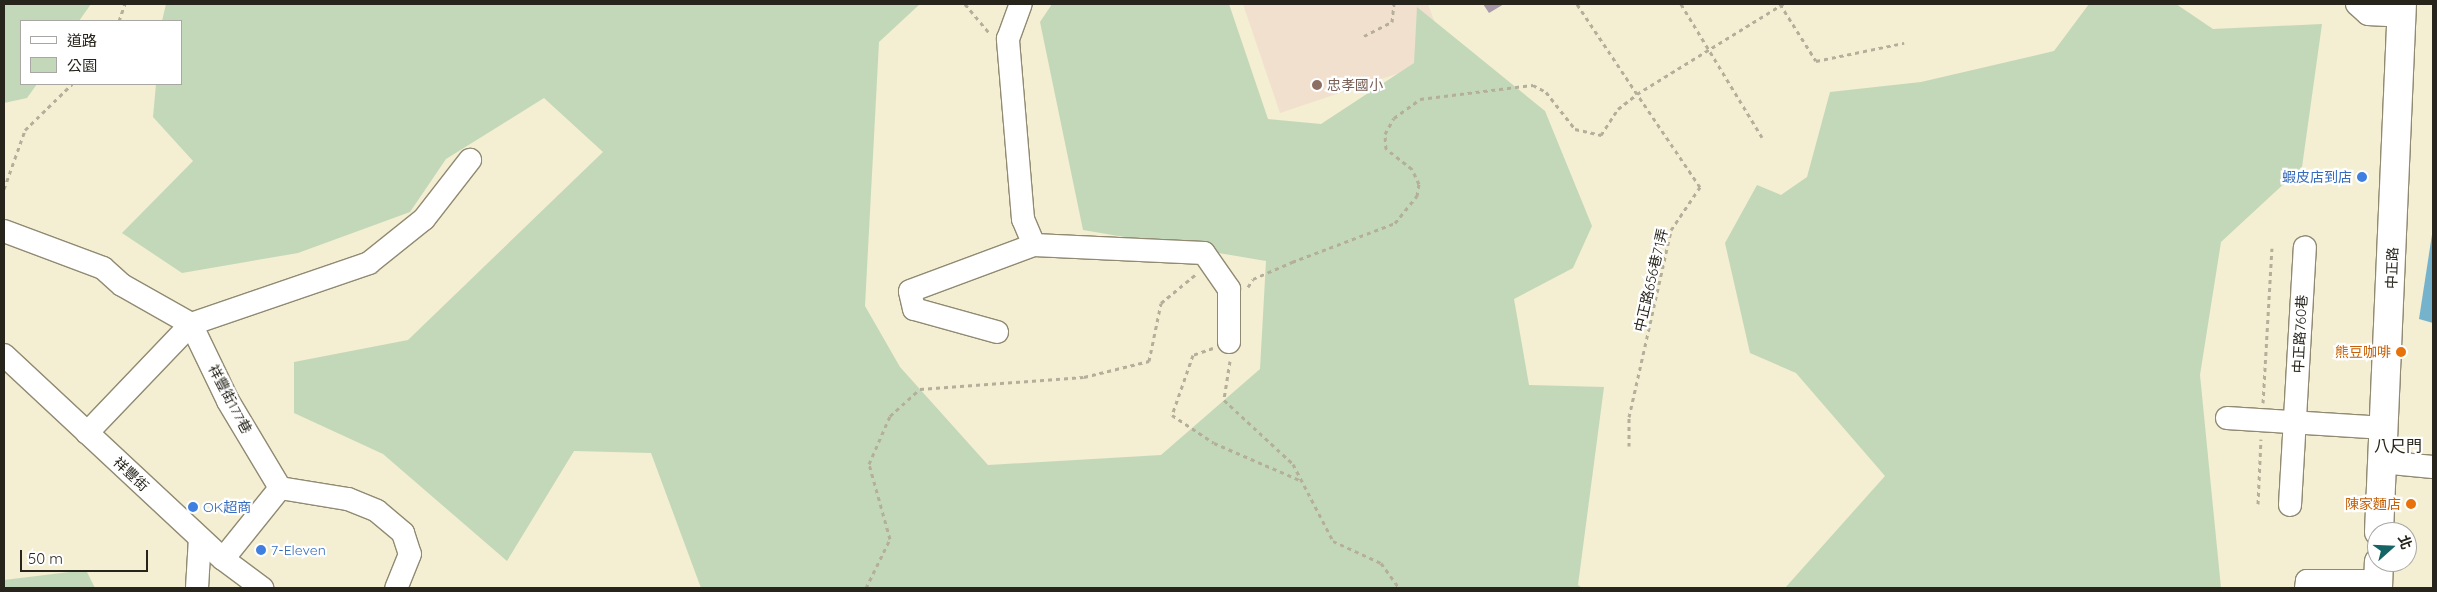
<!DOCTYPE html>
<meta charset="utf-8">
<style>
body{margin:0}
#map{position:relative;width:2437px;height:592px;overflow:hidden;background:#f4eed3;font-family:Quicksand,"Noto Sans TC",sans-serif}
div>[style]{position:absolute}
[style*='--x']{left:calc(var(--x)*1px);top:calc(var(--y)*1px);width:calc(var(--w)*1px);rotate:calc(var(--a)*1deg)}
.education>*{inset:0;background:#f1e0ce}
.green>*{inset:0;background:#c3d8b8}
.water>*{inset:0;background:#75b3cc}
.path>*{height:3px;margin-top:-1.5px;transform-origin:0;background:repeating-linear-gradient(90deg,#b4af9a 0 4px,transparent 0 8px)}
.roads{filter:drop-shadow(1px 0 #908a72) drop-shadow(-1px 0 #908a72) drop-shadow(0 1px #908a72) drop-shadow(0 -1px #908a72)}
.minor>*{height:22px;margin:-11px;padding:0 11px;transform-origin:11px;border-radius:11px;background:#fff}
.major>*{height:28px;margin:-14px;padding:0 14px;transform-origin:14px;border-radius:14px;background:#fff}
.wall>*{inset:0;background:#ab9aab}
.dots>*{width:14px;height:14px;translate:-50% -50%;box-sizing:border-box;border:2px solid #fff;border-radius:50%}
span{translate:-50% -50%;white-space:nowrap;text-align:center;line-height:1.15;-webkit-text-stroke:4.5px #fff;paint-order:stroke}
.education-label{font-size:14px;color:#785e54}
.left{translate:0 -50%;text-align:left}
.shop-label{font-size:14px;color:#366cbe}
.right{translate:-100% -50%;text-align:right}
.street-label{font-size:14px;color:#27241b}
.food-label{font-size:14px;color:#c56008}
.quarter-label{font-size:16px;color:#27241b}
.frame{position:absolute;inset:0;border:5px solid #27241b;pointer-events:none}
.legend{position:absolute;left:20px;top:20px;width:162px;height:65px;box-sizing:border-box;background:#fff;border:1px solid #a9a7a4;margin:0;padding:6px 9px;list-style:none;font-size:15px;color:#27241b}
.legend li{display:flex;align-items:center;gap:10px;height:25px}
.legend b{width:25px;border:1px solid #a9a7a4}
.north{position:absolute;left:2367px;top:522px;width:50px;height:50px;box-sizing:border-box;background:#fff;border:1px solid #a9a7a4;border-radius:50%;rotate:70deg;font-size:14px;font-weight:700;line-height:20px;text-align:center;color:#27241b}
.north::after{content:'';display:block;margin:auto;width:18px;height:22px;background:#166566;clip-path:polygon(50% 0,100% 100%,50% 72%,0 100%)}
.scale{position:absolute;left:20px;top:550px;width:128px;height:22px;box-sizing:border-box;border:2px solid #27241b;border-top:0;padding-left:6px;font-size:15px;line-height:18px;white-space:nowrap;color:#27241b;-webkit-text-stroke:4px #fff;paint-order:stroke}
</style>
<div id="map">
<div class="education">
<i style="clip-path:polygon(1243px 4px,1428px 4px,1447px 57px,1280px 113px)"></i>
</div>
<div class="green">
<i style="clip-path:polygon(4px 4px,91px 4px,79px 21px,21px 21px,21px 84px,37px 84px,27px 98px,4px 103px)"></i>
<i style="clip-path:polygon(166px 4px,920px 4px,879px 42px,865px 306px,900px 367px,988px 465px,1161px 455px,1260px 369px,1266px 261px,1083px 230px,1040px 22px,1052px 4px,1229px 4px,1268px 119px,1321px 124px,1414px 63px,1417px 7px,1545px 111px,1592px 226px,1573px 268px,1514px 299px,1529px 385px,1604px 387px,1578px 585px,1582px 588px,701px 588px,651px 453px,574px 451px,507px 561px,383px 454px,294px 413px,294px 362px,408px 340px,603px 152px,544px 98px,446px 159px,410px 212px,298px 253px,182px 273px,122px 233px,193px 161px,153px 117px,156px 84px,181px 84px,181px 21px,162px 21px)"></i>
<i style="clip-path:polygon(2089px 4px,2176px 4px,2213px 29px,2322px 24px,2302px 167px,2221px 242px,2200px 375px,2221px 588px,1785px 588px,1885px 476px,1796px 373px,1750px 353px,1725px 243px,1757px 185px,1781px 195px,1807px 177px,1830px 92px,1921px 82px,2054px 51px)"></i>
<i style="clip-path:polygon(86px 570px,95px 588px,4px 588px,4px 580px)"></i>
</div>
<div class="water">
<i style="clip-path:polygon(2433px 228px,2433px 323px,2419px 319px)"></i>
</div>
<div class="path">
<i style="--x:965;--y:4;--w:39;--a:50"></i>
<i style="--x:1681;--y:4;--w:156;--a:58.7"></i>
<i style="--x:1780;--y:4;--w:67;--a:57.7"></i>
<i style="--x:1816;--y:61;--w:90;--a:-11.6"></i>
<i style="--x:119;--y:21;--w:18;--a:-71"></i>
<i style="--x:1364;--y:36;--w:31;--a:-27"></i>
<i style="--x:1392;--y:22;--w:18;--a:-84"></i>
<i style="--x:4;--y:189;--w:63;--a:-70.4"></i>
<i style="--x:25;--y:130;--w:66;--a:-44.4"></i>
<i style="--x:1248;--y:287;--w:9;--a:-58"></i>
<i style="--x:1253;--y:279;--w:43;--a:-23.6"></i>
<i style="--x:1292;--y:262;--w:110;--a:-20.7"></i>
<i style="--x:1395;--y:223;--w:35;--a:-51"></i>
<i style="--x:1417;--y:196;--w:12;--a:-81"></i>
<i style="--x:1419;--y:184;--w:17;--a:-115"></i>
<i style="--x:1412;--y:169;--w:33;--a:-142"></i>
<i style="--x:1386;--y:149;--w:15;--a:-94"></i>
<i style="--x:1385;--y:134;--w:18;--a:-61"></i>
<i style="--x:1394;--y:118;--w:32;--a:-36"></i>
<i style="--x:1420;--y:99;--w:114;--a:-7.1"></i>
<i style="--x:1533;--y:85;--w:15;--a:28"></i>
<i style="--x:1546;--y:92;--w:47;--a:51.9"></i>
<i style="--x:1575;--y:129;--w:27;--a:13"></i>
<i style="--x:1601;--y:135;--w:31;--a:-57"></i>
<i style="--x:1618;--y:109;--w:24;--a:-38"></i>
<i style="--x:1637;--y:94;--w:108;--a:-123.7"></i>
<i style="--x:1213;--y:348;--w:21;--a:161"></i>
<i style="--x:1193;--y:355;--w:64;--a:109.3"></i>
<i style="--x:1172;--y:415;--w:50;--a:33.7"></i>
<i style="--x:1214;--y:443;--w:96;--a:23.4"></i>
<i style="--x:1230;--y:361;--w:39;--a:99"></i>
<i style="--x:1224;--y:400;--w:94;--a:42.8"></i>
<i style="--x:1293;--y:464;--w:87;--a:62.5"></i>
<i style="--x:1333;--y:541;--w:53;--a:24.6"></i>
<i style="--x:1381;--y:563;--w:31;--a:54"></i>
<i style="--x:2263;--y:403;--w:155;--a:-86.7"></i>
<i style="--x:1629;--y:446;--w:29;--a:-90"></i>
<i style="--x:1629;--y:417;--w:192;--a:-77.3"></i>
<i style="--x:1671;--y:230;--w:52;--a:-56"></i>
<i style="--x:1700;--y:187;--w:112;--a:-124.1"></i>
<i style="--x:1637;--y:94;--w:172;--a:-31.7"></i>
<i style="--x:2258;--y:504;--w:65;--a:-87.4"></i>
<i style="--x:866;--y:588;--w:55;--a:-63.9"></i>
<i style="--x:890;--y:539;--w:78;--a:-105.6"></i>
<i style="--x:869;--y:464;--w:52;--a:-66.4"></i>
<i style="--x:890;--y:416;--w:40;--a:-42"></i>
<i style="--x:920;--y:389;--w:164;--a:-4.2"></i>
<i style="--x:1084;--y:377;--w:67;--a:-13.8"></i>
<i style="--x:1149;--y:361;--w:59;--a:-78.3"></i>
<i style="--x:1161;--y:303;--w:45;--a:-39.6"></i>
</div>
<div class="roads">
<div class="minor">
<i style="--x:2357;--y:4;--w:15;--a:42"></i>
<i style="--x:2368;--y:14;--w:34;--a:3"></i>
<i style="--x:4;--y:231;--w:106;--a:20.5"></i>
<i style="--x:103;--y:268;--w:25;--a:42"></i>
<i style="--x:122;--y:285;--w:79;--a:29.5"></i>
<i style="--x:191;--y:324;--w:85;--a:64.3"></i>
<i style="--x:228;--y:401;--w:101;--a:59.1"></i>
<i style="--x:280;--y:488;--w:69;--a:9.2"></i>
<i style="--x:348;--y:499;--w:31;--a:22"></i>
<i style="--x:377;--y:511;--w:34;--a:40"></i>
<i style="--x:403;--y:533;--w:22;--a:72"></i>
<i style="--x:410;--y:554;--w:37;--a:112"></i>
<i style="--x:1034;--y:245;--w:170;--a:2.7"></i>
<i style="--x:1204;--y:253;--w:44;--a:55.2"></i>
<i style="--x:1229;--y:289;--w:53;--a:90"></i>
<i style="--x:997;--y:332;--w:86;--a:-164.5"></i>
<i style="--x:914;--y:309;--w:18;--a:-103"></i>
<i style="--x:910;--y:291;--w:132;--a:-20.4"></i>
<i style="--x:1034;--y:245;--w:28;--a:-113"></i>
<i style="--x:1023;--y:219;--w:181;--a:-94.8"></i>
<i style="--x:1008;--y:39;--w:37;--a:-70"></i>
<i style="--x:4;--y:355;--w:299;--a:43"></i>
<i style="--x:223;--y:559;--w:49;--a:36.6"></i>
<i style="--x:2227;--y:418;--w:158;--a:3.6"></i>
<i style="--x:87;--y:433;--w:151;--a:-46.3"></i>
<i style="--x:191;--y:324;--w:188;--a:-18.9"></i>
<i style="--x:369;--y:263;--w:70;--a:-38.7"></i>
<i style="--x:424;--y:219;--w:75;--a:-52.1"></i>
<i style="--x:2381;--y:462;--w:52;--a:5.5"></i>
<i style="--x:2290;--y:505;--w:258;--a:-86.7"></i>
<i style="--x:223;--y:559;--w:91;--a:-51.2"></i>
<i style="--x:197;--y:588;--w:50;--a:-86.6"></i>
<i style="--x:2306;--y:588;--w:7;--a:-82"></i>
<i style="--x:2307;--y:581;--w:71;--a:0"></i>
</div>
<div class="major">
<i style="--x:2379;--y:532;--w:529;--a:-87.51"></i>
<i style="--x:2378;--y:588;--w:26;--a:-88"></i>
</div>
</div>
<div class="wall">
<i style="clip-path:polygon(1483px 4px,1504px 4px,1489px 13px)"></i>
<i style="clip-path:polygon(2291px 4px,2305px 4px,2305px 5px)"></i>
</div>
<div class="dots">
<i style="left:1317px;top:85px;background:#8d6e63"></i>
<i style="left:2362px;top:177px;background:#3f7fe0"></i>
<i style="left:2401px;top:352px;background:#e8710a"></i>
<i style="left:2411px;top:504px;background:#e8710a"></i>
<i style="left:193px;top:507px;background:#3f7fe0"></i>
<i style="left:261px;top:550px;background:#3f7fe0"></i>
</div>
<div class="education-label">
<span class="left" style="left:1327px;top:85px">忠孝國小</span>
</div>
<div class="shop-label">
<span class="right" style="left:2352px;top:177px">蝦皮店到店</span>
<span class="left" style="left:203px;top:507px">OK超商</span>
<span class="left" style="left:271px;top:550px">7-Eleven</span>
</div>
<div class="street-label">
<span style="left:2392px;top:268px;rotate:-88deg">中正路</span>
<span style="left:1651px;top:280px;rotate:-77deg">中正路656巷71弄</span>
<span style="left:2300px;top:334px;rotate:-87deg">中正路760巷</span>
<span style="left:230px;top:399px;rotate:62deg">祥豐街177巷</span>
<span style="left:131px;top:474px;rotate:43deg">祥豐街</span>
</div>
<div class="food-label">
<span class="right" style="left:2391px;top:352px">熊豆咖啡</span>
<span class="right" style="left:2401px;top:504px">陳家麵店</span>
</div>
<div class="quarter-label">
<span style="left:2398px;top:446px">八尺門</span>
</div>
<div class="frame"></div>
<ul class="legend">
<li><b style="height:6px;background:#fff"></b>道路</li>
<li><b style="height:14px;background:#c3d8b8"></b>公園</li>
</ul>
<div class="north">北</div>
<div class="scale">50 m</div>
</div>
